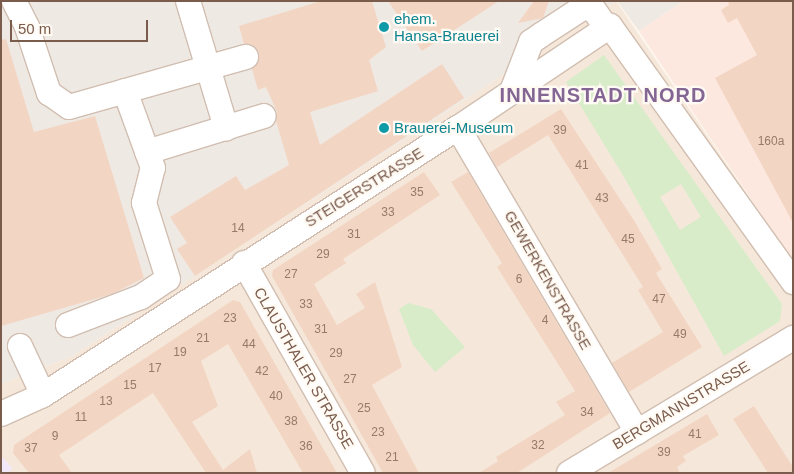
<!DOCTYPE html>
<style>
body{margin:0}
#map{position:relative;width:794px;height:474px;overflow:hidden;background:#fdf6ec;font-family:Arial,sans-serif}
div>[style]{position:absolute}
[style*='--x']{left:calc(var(--x)*1px);top:calc(var(--y)*1px);width:calc(var(--w)*1px);rotate:calc(var(--a)*1deg)}
.residential>*{inset:0;background:#f5e8da}
.commercial>*{inset:0;background:#fde8e0}
.industrial>*{inset:0;background:#efe9e4}
.education>*{inset:0;background:#f3e8fa}
.green>*{inset:0;background:#d8ecc9}
.building>*{inset:0;background:#f3d5c3}
.roads{filter:drop-shadow(1px 0 #d1beb0) drop-shadow(-1px 0 #d1beb0) drop-shadow(0 1px #d1beb0) drop-shadow(0 -1px #d1beb0)}
.minor>*{height:24px;margin:-12px;padding:0 12px;transform-origin:12px;border-radius:12px;background:#fff}
.dots>*{width:14px;height:14px;translate:-50% -50%;box-sizing:border-box;border:2px solid #fffaf3;border-radius:50%}
span{translate:-50% -50%;white-space:nowrap;text-align:center;line-height:1.15;-webkit-text-stroke:4.5px #fffaf3;paint-order:stroke}
.number-label{font-size:12px;color:#987a6a}
.number-label span{-webkit-text-stroke-width:0}
.culture-label{font-size:15px;color:#0d838f}
.left{translate:0 -50%;text-align:left}
.street-label{font-size:15px;color:#7a5c4d}
.district-label{font-size:20px;color:#846695;font-weight:700;letter-spacing:1px}
.frame{position:absolute;inset:0;border:2px solid #7a5c4d;pointer-events:none}
.scale{position:absolute;left:10px;top:20px;width:138px;height:22px;box-sizing:border-box;border:2px solid #7a5c4d;border-top:0;padding-left:6px;font-size:15px;line-height:18px;white-space:nowrap;color:#7a5c4d;-webkit-text-stroke:4px #fffaf3;paint-order:stroke}
</style>
<div id="map">
<div class="residential">
<i style="clip-path:polygon(616px 1px,793px 262px,793px 473px,1px 473px,1px 384px,72px 356px)"></i>
</div>
<div class="commercial">
<i style="clip-path:polygon(683px 1px,793px 1px,793px 262px,639px 31px)"></i>
</div>
<div class="industrial">
<i style="clip-path:polygon(1px 1px,616px 1px,72px 356px,1px 384px)"></i>
<i style="clip-path:polygon(617px 1px,683px 1px,639px 31px)"></i>
</div>
<div class="education">
<i style="clip-path:polygon(1px 456px,13px 469px,7px 473px,1px 473px)"></i>
</div>
<div class="green">
<i style="clip-path:polygon(evenodd,604px 55px,782px 304px,780px 321px,724px 356px,624px 177px,566px 82px,604px 55px,681px 184px,701px 217px,680px 230px,660px 197px,681px 184px)"></i>
<i style="clip-path:polygon(408px 303px,431px 309px,465px 347px,435px 372px,413px 345px,399px 309px)"></i>
</div>
<div class="building">
<i style="clip-path:polygon(321px 1px,372px 1px,386px 47px,369px 60px,378px 91px,310px 112px,320px 145px,442px 64px,464px 98px,195px 276px,177px 249px,187px 243px,170px 217px,236px 176px,245px 190px,289px 165px,276px 121px,277px 112px,266px 87px,258px 90px,252px 69px,259px 61px,259px 53px,255px 47px,244px 44px,239px 26px)"></i>
<i style="clip-path:polygon(388px 1px,499px 1px,422px 51px)"></i>
<i style="clip-path:polygon(534px 1px,549px 1px,543px 18px,518px 23px)"></i>
<i style="clip-path:polygon(728px 1px,793px 1px,793px 223px,715px 78px,757px 55px,737px 18px,728px 23px,721px 10px,729px 5px)"></i>
<i style="clip-path:polygon(6px 39px,34px 132px,95px 116px,144px 278px,112px 294px,1px 326px,1px 40px)"></i>
<i style="clip-path:polygon(561px 109px,635px 222px,662px 269px,656px 273px,702px 347px,629px 392px,612px 363px,663px 332px,638px 290px,643px 287px,548px 135px,497px 167px,489px 153px)"></i>
<i style="clip-path:polygon(424px 172px,440px 195px,343px 259px,346px 263px,314px 284px,337px 325px,365px 308px,356px 294px,375px 282px,402px 367px,372px 385px,419px 473px,383px 473px,272px 276px,273px 270px)"></i>
<i style="clip-path:polygon(468px 172px,610px 413px,517px 473px,479px 473px,498px 461px,496px 457px,565px 415px,556px 402px,575px 391px,497px 267px,502px 263px,451px 182px)"></i>
<i style="clip-path:polygon(233px 300px,240px 302px,337px 473px,303px 473px,228px 344px,201px 361px,218px 406px,192px 422px,223px 470px,250px 449px,257px 473px,206px 473px,153px 393px,59px 455px,72px 473px,29px 473px,13px 453px,14px 445px)"></i>
<i style="clip-path:polygon(754px 406px,793px 467px,793px 473px,768px 473px,733px 419px)"></i>
<i style="clip-path:polygon(707px 414px,719px 435px,683px 456px,686px 461px,677px 467px,680px 473px,608px 473px)"></i>
</div>
<div class="roads">
<div class="minor">
<i style="--x:14;--y:1;--w:29;--a:63"></i>
<i style="--x:27;--y:27;--w:70;--a:71.6"></i>
<i style="--x:49;--y:93;--w:24;--a:35"></i>
<i style="--x:69;--y:107;--w:184;--a:-15.8"></i>
<i style="--x:188;--y:1;--w:133;--a:73.3"></i>
<i style="--x:512;--y:91;--w:53;--a:-68.8"></i>
<i style="--x:531;--y:42;--w:12;--a:-35"></i>
<i style="--x:541;--y:35;--w:51;--a:-33.1"></i>
<i style="--x:584;--y:7;--w:10;--a:17"></i>
<i style="--x:594;--y:10;--w:21;--a:55"></i>
<i style="--x:458;--y:128;--w:353;--a:59.5"></i>
<i style="--x:147;--y:152;--w:122;--a:-17.1"></i>
<i style="--x:244;--y:263;--w:241;--a:60.5"></i>
<i style="--x:68;--y:325;--w:78;--a:-21"></i>
<i style="--x:141;--y:297;--w:32;--a:-34"></i>
<i style="--x:168;--y:279;--w:80;--a:-107.5"></i>
<i style="--x:144;--y:203;--w:36;--a:-76"></i>
<i style="--x:153;--y:168;--w:82;--a:-110"></i>
<i style="--x:20;--y:346;--w:54;--a:64.9"></i>
<i style="--x:1;--y:414;--w:46;--a:-24.3"></i>
<i style="--x:43;--y:395;--w:493;--a:-32.8"></i>
<i style="--x:458;--y:128;--w:183;--a:-33.9"></i>
<i style="--x:610;--y:26;--w:315;--a:54.4"></i>
<i style="--x:569;--y:473;--w:262;--a:-31.1"></i>
</div>
</div>
<div class="dots">
<i style="left:384px;top:27px;background:#0f9aa8"></i>
<i style="left:384px;top:128px;background:#0f9aa8"></i>
</div>
<div class="number-label">
<span style="left:560px;top:131px">39</span>
<span style="left:771px;top:142px">160a</span>
<span style="left:582px;top:166px">41</span>
<span style="left:417px;top:193px">35</span>
<span style="left:602px;top:199px">43</span>
<span style="left:388px;top:213px">33</span>
<span style="left:238px;top:229px">14</span>
<span style="left:354px;top:235px">31</span>
<span style="left:628px;top:240px">45</span>
<span style="left:323px;top:255px">29</span>
<span style="left:291px;top:275px">27</span>
<span style="left:519px;top:280px">6</span>
<span style="left:659px;top:300px">47</span>
<span style="left:306px;top:305px">33</span>
<span style="left:230px;top:319px">23</span>
<span style="left:545px;top:321px">4</span>
<span style="left:321px;top:330px">31</span>
<span style="left:680px;top:335px">49</span>
<span style="left:203px;top:339px">21</span>
<span style="left:249px;top:345px">44</span>
<span style="left:180px;top:353px">19</span>
<span style="left:336px;top:354px">29</span>
<span style="left:155px;top:369px">17</span>
<span style="left:262px;top:372px">42</span>
<span style="left:350px;top:380px">27</span>
<span style="left:130px;top:386px">15</span>
<span style="left:276px;top:397px">40</span>
<span style="left:106px;top:402px">13</span>
<span style="left:364px;top:409px">25</span>
<span style="left:587px;top:413px">34</span>
<span style="left:81px;top:418px">11</span>
<span style="left:291px;top:422px">38</span>
<span style="left:378px;top:433px">23</span>
<span style="left:695px;top:435px">41</span>
<span style="left:55px;top:437px">9</span>
<span style="left:538px;top:446px">32</span>
<span style="left:306px;top:447px">36</span>
<span style="left:31px;top:449px">37</span>
<span style="left:664px;top:453px">39</span>
<span style="left:392px;top:458px">21</span>
</div>
<div class="culture-label">
<span class="left" style="left:394px;top:27px">ehem.<br>Hansa-Brauerei</span>
<span class="left" style="left:394px;top:128px">Brauerei-Museum</span>
</div>
<div class="street-label">
<span style="left:364px;top:187px;rotate:-32deg">STEIGERSTRASSE</span>
<span style="left:548px;top:280px;rotate:60deg">GEWERKENSTRASSE</span>
<span style="left:304px;top:368px;rotate:60deg">CLAUSTHALER STRASSE</span>
<span style="left:681px;top:405px;rotate:-31deg">BERGMANNSTRASSE</span>
</div>
<div class="district-label">
<span style="left:603px;top:95px">INNENSTADT NORD</span>
</div>
<div class="frame"></div>
<div class="scale">50 m</div>
</div>
